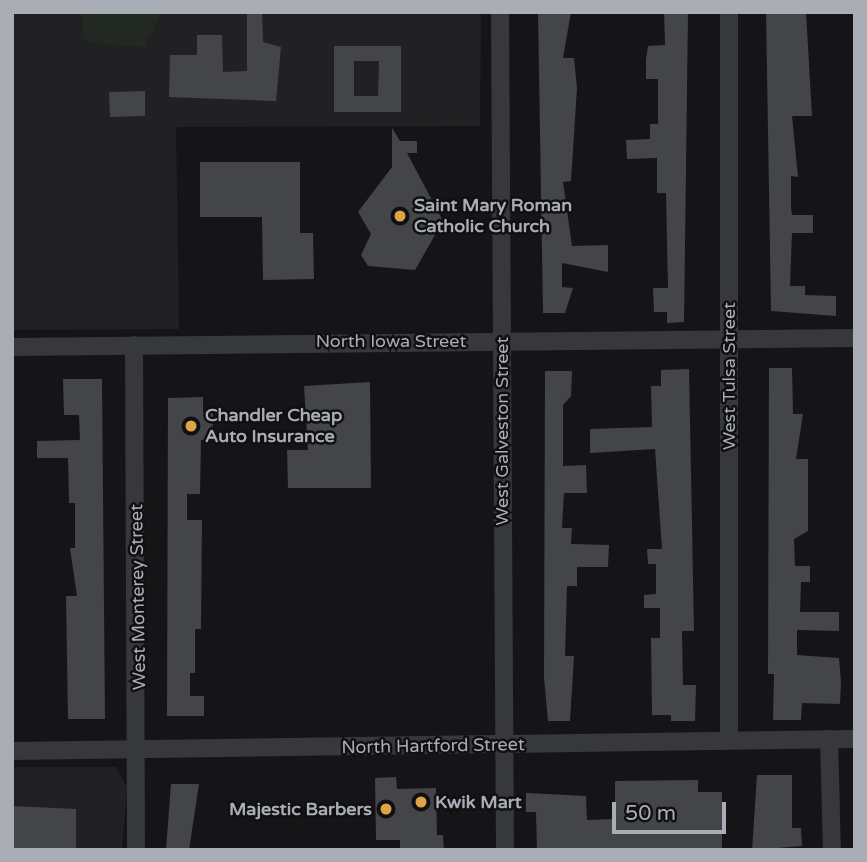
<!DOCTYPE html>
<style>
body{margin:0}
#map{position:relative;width:867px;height:862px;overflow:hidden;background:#151517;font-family:"Varela Round",sans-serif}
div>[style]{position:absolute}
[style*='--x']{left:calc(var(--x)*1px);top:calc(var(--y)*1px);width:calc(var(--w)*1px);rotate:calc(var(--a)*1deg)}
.built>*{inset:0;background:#212124}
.green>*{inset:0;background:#222822}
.building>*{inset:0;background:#444549}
.minor>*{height:18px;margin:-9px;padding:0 9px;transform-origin:9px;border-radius:9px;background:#37383b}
.dots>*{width:19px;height:19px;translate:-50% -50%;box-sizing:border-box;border:4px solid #101012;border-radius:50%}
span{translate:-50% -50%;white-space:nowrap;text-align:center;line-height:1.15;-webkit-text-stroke:5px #101012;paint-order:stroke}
.poi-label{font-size:18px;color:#a9adb5;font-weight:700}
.left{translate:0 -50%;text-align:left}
.right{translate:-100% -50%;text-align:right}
.street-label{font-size:18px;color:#a9adb5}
.frame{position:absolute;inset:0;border:14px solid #a9adb5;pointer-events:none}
.scale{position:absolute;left:612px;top:802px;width:114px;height:32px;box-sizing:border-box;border:4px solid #a9adb5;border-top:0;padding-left:9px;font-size:21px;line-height:24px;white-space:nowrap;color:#a9adb5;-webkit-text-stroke:5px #101012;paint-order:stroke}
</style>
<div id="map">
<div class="built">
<i style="clip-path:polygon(12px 12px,481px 12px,480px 126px,176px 127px,179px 329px,12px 330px)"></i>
<i style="clip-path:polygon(12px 767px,116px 767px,127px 787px,122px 850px,12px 850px)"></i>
</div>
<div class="green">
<i style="clip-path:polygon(83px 12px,162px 12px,144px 47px,92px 43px,83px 38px)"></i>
</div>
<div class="building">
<i style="clip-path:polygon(247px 12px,262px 12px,263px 42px,281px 47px,276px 101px,169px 97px,170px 55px,197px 55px,197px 35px,222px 35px,223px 72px,247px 71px)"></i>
<i style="clip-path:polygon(538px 12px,571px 12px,563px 58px,574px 58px,577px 88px,571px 181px,563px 182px,572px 246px,608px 245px,608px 272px,562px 263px,562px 287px,573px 288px,565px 313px,543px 313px)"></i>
<i style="clip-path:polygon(664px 12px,688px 12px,684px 322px,667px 323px,667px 312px,654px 312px,653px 288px,668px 288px,666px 193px,657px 193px,657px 158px,627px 159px,626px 140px,650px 139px,650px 124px,658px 124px,658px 79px,646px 79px,646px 59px,648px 46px,665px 45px)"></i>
<i style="clip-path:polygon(766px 12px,806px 12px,812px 116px,792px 116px,798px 177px,791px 176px,791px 207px,792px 215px,813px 215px,813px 233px,792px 233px,790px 286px,805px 286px,805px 295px,836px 296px,836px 316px,771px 311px)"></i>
<i style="clip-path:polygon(evenodd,334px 46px,401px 46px,401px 112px,334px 112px,334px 46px,354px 61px,379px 61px,378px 96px,354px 96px,354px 61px)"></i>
<i style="clip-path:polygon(145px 91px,145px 116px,110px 117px,109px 92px)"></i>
<i style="clip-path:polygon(392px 128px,400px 141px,417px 141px,417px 153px,407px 153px,443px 221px,415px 270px,368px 266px,361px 255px,371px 234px,358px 212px,392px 167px)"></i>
<i style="clip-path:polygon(200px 162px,300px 162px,300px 233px,313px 233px,314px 279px,263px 280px,262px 217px,200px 217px)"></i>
<i style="clip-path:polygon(769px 368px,792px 368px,793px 414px,803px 414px,796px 459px,808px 459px,808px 531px,794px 539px,795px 566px,810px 566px,810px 582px,801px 582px,800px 612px,839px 612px,839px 631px,797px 630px,797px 655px,839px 658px,841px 683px,840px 704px,802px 703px,801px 720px,773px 720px,774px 674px,768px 674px)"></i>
<i style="clip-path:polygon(689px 369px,694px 631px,682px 631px,683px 685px,696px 685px,695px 721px,671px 721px,671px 715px,652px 715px,651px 638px,660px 638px,660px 608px,644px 608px,644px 595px,656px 594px,656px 564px,648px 564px,647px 549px,662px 549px,655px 449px,590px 453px,590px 429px,652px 427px,651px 386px,661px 386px,661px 370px)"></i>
<i style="clip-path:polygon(545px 371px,572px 371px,571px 396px,563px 405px,563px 466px,586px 465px,587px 493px,564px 493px,562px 528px,572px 528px,571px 544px,609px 545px,608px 567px,577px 567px,577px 586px,567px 586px,565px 656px,574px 656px,570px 721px,548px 721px,544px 678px)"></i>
<i style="clip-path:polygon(63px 379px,102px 379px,105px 719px,68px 719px,66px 596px,77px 596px,70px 548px,75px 548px,75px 503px,69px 503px,68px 458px,37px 458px,37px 441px,80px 440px,79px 415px,64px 415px)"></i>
<i style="clip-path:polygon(370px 382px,371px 488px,288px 488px,287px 450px,308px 450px,304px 386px)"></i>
<i style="clip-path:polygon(203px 397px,203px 412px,213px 411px,213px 440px,201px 440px,200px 494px,187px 494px,187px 520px,202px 520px,201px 629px,195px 629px,195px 673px,190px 673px,190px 696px,204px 696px,204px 716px,167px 716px,168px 398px)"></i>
<i style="clip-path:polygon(757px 775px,792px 775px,792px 828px,801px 828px,802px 846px,752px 850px)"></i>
<i style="clip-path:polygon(396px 777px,397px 789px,436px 788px,437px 835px,443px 835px,444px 850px,400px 850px,400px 840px,376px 840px,375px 778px)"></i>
<i style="clip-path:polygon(698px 780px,698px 792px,722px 792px,722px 850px,537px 850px,536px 812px,526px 812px,526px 793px,586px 796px,587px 820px,615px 819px,615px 781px)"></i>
<i style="clip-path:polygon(171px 784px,199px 784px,189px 850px,166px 850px)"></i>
<i style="clip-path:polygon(12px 806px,76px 809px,76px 850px,12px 850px)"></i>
</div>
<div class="minor">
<i style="--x:500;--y:12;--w:838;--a:89.66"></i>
<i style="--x:729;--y:12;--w:728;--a:90"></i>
<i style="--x:134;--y:345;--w:505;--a:89.77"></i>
<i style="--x:12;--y:347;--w:843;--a:-0.61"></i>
<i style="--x:829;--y:739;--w:111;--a:88.5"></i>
<i style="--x:12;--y:751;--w:843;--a:-0.82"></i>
</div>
<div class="dots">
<i style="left:400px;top:216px;background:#dda447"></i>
<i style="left:191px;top:426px;background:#dda447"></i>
<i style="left:421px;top:802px;background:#dda447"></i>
<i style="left:386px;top:809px;background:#dda447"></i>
</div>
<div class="poi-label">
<span class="left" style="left:414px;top:216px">Saint Mary Roman<br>Catholic Church</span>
<span class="left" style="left:205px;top:426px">Chandler Cheap<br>Auto Insurance</span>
<span class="left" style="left:435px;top:802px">Kwik Mart</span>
<span class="right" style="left:372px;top:809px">Majestic Barbers</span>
</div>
<div class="street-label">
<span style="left:391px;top:341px">North Iowa Street</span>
<span style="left:729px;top:376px;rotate:-90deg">West Tulsa Street</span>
<span style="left:502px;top:431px;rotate:-90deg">West Galveston Street</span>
<span style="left:138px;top:597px;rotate:-91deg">West Monterey Street</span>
<span style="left:433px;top:746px;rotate:-1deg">North Hartford Street</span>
</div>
<div class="frame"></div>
<div class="scale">50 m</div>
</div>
